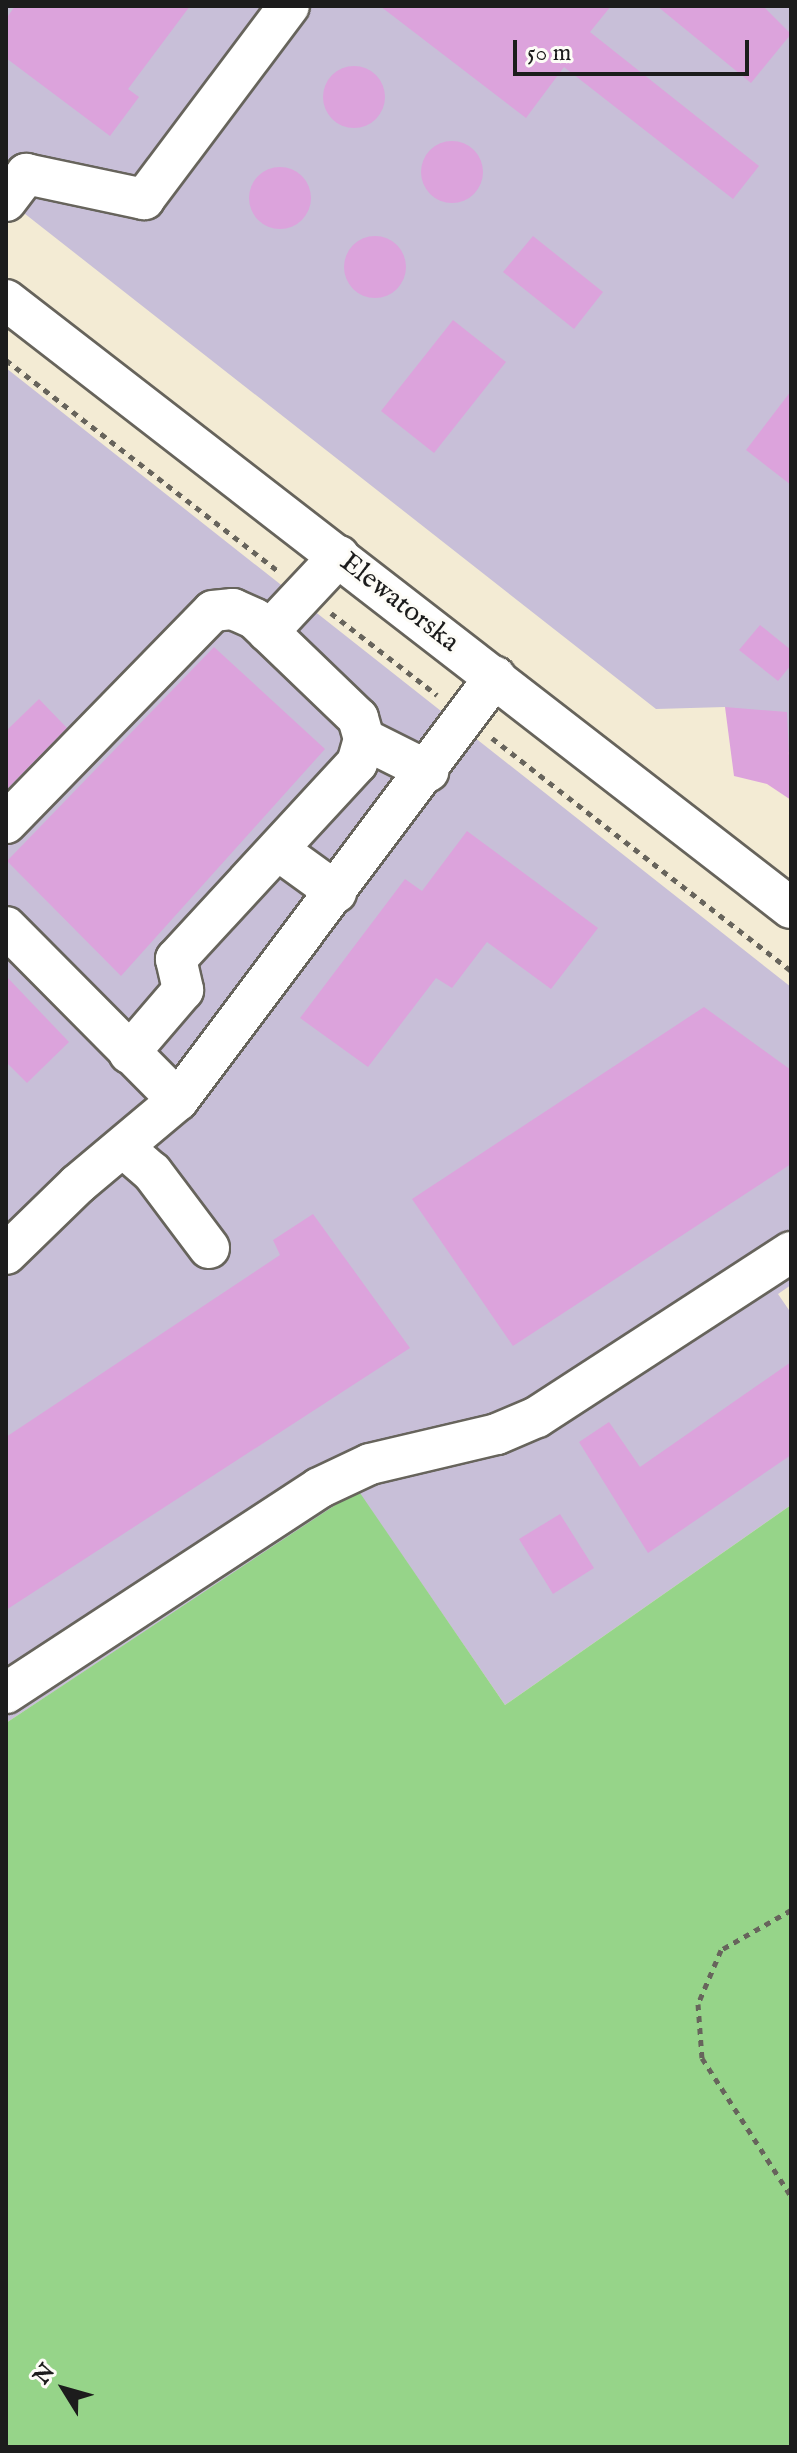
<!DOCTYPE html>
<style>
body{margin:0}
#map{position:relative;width:797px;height:2453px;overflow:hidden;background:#f3ebd4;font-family:"IM FELL English",serif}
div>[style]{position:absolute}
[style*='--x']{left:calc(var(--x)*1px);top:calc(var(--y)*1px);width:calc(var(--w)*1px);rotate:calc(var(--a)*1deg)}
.industrial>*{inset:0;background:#c8bfd8}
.green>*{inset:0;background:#96d489}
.building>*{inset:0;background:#dca3dc}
.round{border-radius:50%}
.path>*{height:5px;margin-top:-2.5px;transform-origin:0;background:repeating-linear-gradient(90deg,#67645c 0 6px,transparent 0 12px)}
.roads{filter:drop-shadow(2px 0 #67645c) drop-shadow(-2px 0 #67645c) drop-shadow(0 2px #67645c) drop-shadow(0 -2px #67645c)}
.minor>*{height:40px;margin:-20px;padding:0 20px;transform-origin:20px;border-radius:20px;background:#fff}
span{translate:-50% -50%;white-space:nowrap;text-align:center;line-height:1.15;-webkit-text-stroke:6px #fdfcf7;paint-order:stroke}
.street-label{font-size:28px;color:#1c1c1c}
.frame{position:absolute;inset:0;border:8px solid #1c1c1c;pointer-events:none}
.north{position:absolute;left:24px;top:2349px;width:80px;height:80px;-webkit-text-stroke:6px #fdfcf7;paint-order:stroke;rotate:307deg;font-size:22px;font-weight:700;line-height:32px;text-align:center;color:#1c1c1c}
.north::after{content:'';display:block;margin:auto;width:28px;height:36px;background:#1c1c1c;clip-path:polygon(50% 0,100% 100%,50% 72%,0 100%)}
.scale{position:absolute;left:513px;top:40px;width:236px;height:36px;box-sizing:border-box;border:4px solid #1c1c1c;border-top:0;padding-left:10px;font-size:24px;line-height:28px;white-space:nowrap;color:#1c1c1c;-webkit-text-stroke:6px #fdfcf7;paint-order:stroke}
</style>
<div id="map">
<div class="industrial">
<i style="clip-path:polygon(6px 6px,791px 6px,791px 754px,725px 707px,656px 709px,6px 199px)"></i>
<i style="clip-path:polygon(6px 368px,791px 987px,791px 1285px,778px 1294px,791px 1313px,791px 1505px,505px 1705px,358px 1491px,6px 1723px)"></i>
</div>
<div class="green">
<i style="clip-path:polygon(358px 1490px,505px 1705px,791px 1505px,791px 2447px,6px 2447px,6px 1723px)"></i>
</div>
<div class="building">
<i style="clip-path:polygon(15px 6px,190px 6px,128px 89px,139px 97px,110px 136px,6px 58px,6px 19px)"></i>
<i style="clip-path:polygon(380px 6px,611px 6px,590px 32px,759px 166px,733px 199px,564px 67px,526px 118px)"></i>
<i style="clip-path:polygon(657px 6px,763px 6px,791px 34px,751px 83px)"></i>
<i class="round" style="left:323px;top:66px;width:62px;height:62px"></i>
<i class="round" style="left:421px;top:141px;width:62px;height:62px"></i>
<i class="round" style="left:249px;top:167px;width:62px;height:62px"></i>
<i class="round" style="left:344px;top:236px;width:62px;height:62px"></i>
<i style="clip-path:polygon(533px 236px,603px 292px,574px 329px,503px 272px)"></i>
<i style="clip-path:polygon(453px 320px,506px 362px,434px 453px,381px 411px)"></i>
<i style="clip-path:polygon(791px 391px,791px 485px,746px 450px)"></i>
<i style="clip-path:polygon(760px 625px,791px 650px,791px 665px,778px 681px,739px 650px)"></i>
<i style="clip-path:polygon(214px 647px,325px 749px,121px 976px,7px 861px)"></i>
<i style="clip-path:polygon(39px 699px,67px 728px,6px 790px,6px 731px)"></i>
<i style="clip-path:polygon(725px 707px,787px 712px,791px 800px,767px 784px,734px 776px)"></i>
<i style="clip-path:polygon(467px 831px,598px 928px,551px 989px,487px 942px,452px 988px,436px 978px,368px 1067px,300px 1018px,405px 879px,422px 891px)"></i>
<i style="clip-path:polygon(6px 976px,69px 1042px,27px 1083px,6px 1062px)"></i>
<i style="clip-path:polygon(704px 1007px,791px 1070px,791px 1164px,513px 1346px,412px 1199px)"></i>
<i style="clip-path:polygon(313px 1214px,410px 1348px,6px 1610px,6px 1437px,280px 1255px,273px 1240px)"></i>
<i style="clip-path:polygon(791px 1362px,791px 1455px,648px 1553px,579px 1442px,609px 1422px,640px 1467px)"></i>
<i style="clip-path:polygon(560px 1514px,594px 1568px,553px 1594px,519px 1539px)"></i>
</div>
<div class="path">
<i style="--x:6;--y:360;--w:346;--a:37.8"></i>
<i style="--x:331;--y:613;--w:134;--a:37.7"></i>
<i style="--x:492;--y:738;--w:379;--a:37.9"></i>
<i style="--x:791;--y:1910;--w:81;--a:150.3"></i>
<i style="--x:721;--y:1950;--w:59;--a:113.1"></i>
<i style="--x:698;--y:2004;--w:54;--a:85.8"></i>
<i style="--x:702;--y:2058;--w:164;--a:57.2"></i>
</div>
<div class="roads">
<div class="minor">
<i style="--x:6;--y:201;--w:34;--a:-53"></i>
<i style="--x:26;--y:174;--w:121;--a:12"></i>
<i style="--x:144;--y:199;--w:241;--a:-53.1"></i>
<i style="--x:6;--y:300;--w:993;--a:37.76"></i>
<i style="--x:268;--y:632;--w:104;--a:-46.9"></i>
<i style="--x:364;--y:739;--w:72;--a:26.6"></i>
<i style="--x:6;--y:823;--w:296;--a:-45.7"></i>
<i style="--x:213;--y:611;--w:20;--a:-6"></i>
<i style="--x:233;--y:609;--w:24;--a:24"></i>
<i style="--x:255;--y:619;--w:143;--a:43.9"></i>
<i style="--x:358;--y:718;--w:22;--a:74"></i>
<i style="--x:364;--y:739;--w:25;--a:106"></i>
<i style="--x:357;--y:763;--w:267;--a:132.7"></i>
<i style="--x:176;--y:959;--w:32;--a:77"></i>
<i style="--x:183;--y:990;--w:83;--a:130.6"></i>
<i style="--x:278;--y:850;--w:72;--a:35.9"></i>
<i style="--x:6;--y:927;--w:244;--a:45.2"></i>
<i style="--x:124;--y:1148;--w:37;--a:41"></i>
<i style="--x:152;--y:1172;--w:95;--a:53.1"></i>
<i style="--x:6;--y:1254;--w:100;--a:-44.2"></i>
<i style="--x:78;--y:1184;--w:131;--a:-40"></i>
<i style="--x:178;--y:1100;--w:529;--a:-53.15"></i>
<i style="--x:6;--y:1693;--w:374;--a:-33.2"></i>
<i style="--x:319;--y:1488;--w:56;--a:-25.2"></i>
<i style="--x:370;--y:1464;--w:130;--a:-13.3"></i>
<i style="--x:497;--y:1434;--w:43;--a:-23"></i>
<i style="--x:537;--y:1417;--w:303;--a:-33"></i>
</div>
</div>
<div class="street-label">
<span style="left:399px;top:603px;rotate:38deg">Elewatorska</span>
</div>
<div class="frame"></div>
<div class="north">N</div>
<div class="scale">50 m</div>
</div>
